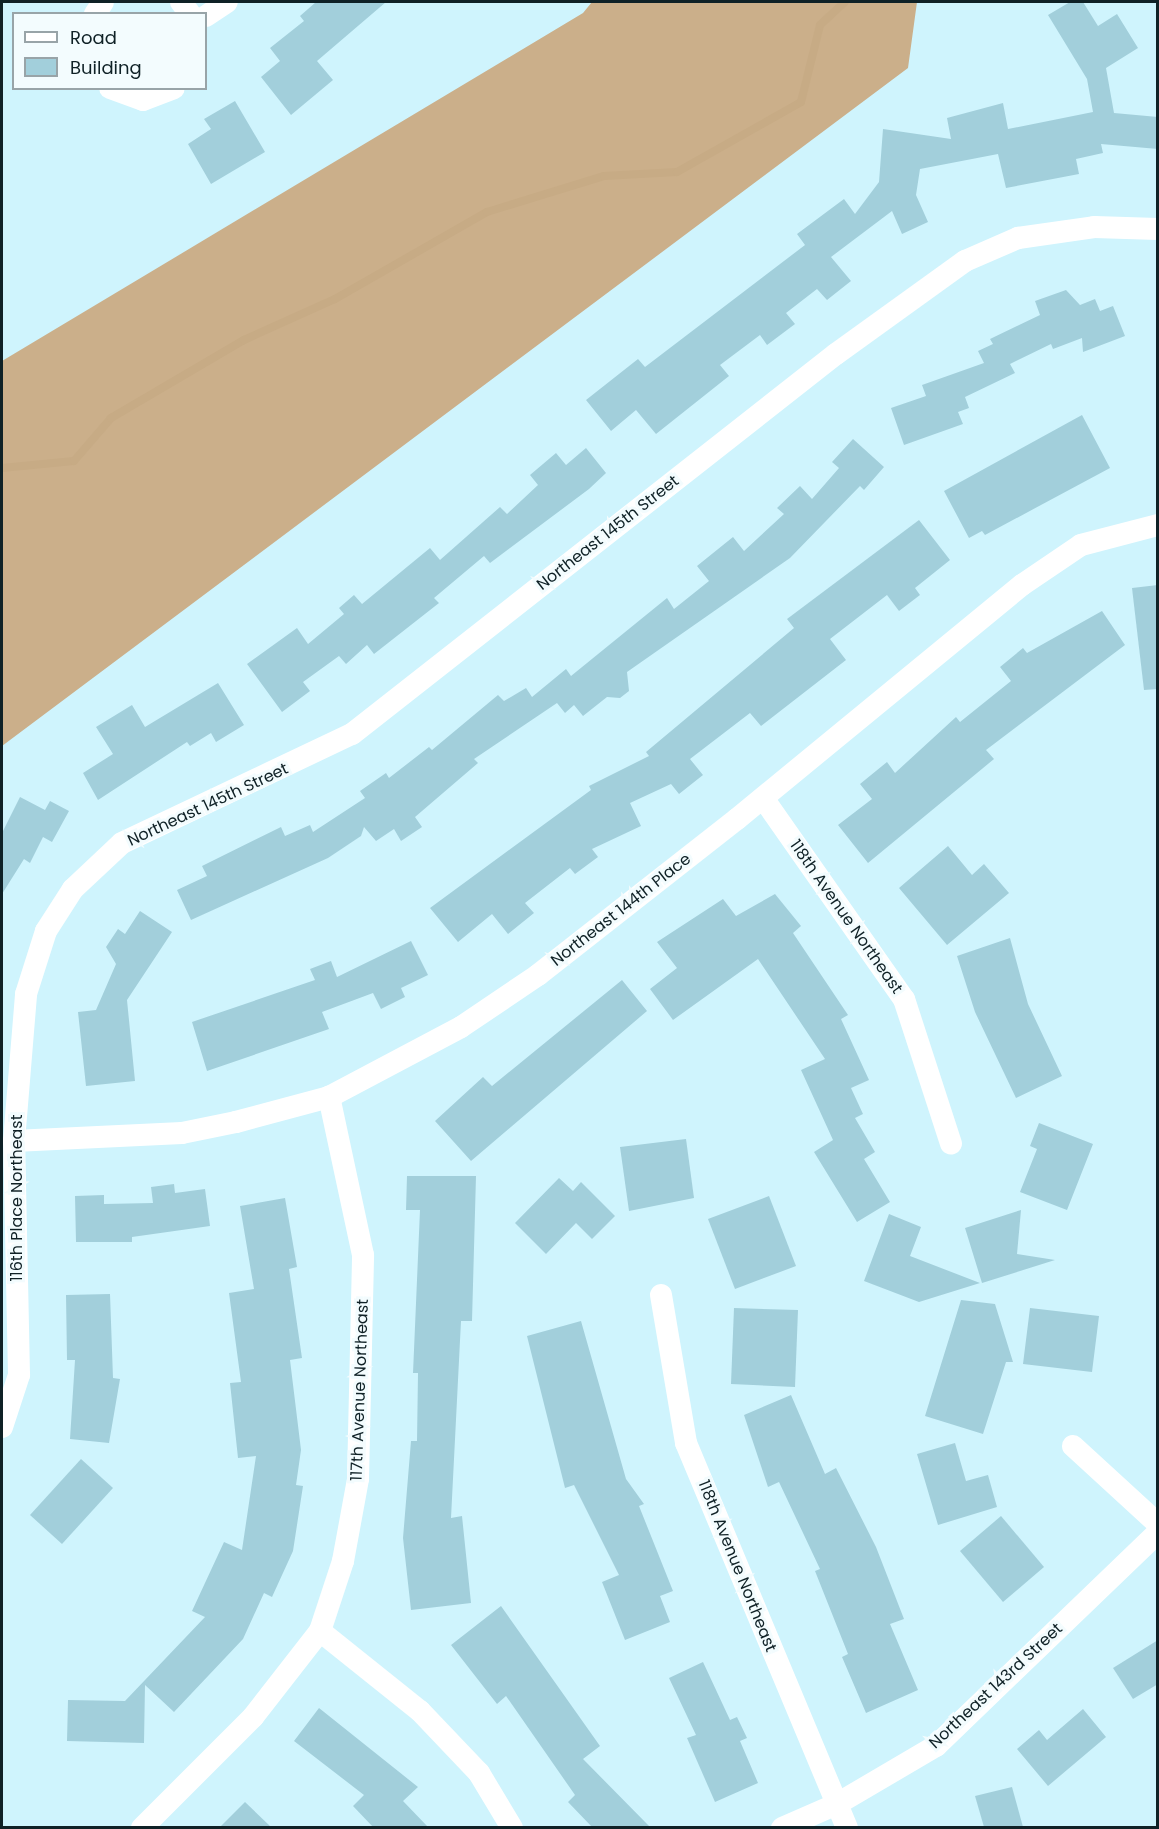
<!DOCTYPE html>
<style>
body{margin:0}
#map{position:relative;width:1159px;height:1829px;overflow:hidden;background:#cff4fd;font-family:Poppins,sans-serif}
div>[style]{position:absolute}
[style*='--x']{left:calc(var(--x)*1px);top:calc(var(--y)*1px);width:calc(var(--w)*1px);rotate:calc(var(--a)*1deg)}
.forest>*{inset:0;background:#cbaf8a}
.stream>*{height:8px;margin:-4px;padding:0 4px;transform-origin:4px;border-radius:4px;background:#c7ab85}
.building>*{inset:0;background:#a2cfdb}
.street>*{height:22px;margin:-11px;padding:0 11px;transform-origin:11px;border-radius:11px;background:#fff}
span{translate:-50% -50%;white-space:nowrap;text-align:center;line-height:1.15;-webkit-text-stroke:6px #f3fcfe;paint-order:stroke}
.street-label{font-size:16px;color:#0f2126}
.frame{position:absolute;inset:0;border:3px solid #0f2126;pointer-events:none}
.legend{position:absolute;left:12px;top:12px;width:195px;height:78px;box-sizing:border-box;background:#f3fcfe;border:2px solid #98a4a8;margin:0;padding:8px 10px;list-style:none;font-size:18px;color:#0f2126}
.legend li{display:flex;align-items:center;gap:12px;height:30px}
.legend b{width:30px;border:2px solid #98a4a8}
</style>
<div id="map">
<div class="forest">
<i style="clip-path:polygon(592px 2px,917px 2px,908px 68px,2px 746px,2px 361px,583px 13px)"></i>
</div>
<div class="stream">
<i style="--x:2;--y:468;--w:72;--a:-5.6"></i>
<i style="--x:74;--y:461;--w:57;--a:-49.3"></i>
<i style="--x:111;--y:418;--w:154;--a:-30.4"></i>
<i style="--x:244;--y:340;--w:100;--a:-24.3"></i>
<i style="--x:335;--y:299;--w:175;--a:-29.8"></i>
<i style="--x:487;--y:212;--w:122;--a:-17.1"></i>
<i style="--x:604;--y:176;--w:73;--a:-3.1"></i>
<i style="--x:677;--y:172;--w:142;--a:-29.4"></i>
<i style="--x:801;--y:102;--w:79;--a:-76.1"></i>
<i style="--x:820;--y:25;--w:34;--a:-43"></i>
</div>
<div class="building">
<i style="clip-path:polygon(316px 2px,386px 2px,317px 61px,333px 80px,291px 115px,261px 77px,280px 61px,270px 48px,304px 21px,300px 16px)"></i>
<i style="clip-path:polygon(1070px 2px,1083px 2px,1098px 26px,1117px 14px,1138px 48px,1106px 68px,1114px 113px,1158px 117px,1158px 149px,1101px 144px,1103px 153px,1076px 159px,1079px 174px,1006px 188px,998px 154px,920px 169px,916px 195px,928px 222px,902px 234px,892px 211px,831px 257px,851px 281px,827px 300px,817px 289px,786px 313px,795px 324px,767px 345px,760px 335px,720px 365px,729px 376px,656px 434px,636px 410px,611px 431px,586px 400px,638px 359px,645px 367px,805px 245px,797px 234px,844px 199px,855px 214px,879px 182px,883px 129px,951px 139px,947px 118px,1003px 103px,1008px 129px,1093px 112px,1087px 79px,1048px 15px)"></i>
<i style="clip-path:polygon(235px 101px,265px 152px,211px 184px,188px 144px,211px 129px,204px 119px)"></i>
<i style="clip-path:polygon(1066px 290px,1080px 305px,1095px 299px,1100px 311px,1113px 306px,1125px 336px,1083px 352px,1082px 338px,1053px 349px,1051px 344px,1010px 364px,1015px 373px,965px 397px,969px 408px,958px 412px,963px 424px,904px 445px,891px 408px,926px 396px,922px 385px,984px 363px,978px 351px,993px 344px,990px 339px,1040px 315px,1035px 301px)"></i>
<i style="clip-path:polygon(1082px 415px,1110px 468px,985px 535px,982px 531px,969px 538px,944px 491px)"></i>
<i style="clip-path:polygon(853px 439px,884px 467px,864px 490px,860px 486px,790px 558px,627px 672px,629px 691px,620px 698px,607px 697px,583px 716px,574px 705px,565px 713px,557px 703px,474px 759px,478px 763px,415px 817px,422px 827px,401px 841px,394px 829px,376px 841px,364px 827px,361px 836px,328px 858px,191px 920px,177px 890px,207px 876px,202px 866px,281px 827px,285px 836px,310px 825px,313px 832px,365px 798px,360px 791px,386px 773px,389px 778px,429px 747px,432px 750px,498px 695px,504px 701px,526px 688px,532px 697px,566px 669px,571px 676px,667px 598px,674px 609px,709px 581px,697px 566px,733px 537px,744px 551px,784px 514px,777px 508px,800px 486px,812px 499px,839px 468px,832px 462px)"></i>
<i style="clip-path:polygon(586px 448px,606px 473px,589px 489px,490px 563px,484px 556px,434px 598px,439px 603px,374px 654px,367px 645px,346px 664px,339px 656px,303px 682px,310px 691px,282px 712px,247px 664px,297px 628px,308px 644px,344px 614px,339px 608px,354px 595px,362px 604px,430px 548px,440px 560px,500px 507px,507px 514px,538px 485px,530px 475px,556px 453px,566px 465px)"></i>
<i style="clip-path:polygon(919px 520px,950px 560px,915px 588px,920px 595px,899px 611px,887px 595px,830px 639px,846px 660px,761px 726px,750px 713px,690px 759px,703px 775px,679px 794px,671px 784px,630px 803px,641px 826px,592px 849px,598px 857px,575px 874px,570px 868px,525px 903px,534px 913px,508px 934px,492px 914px,458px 942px,430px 908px,591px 790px,589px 786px,649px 756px,646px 752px,794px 628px,787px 619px)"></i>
<i style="clip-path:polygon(1158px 585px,1158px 689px,1144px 690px,1132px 588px)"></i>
<i style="clip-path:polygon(1102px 611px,1125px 645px,986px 750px,994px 759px,868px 863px,838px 825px,872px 799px,860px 784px,887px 762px,895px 773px,956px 717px,960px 722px,1011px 681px,1000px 667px,1023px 648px,1027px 653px)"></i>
<i style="clip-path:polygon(218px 683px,244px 725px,216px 742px,211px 733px,190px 746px,187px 742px,98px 800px,83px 773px,113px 754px,96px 727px,132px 705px,145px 727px)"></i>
<i style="clip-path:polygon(20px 797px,45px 810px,50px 801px,69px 811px,52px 842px,43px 837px,30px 863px,24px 859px,2px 894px,2px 833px)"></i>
<i style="clip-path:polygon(948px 846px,972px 875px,984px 864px,1009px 893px,947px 945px,899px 888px)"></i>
<i style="clip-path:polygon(775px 894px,801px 926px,793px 933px,848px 1015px,841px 1019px,869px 1080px,851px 1088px,863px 1114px,855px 1118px,875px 1152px,864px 1159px,890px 1202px,857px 1222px,814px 1152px,833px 1140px,801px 1070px,825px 1059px,758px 959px,673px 1020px,650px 989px,677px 968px,657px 942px,723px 899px,736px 916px)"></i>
<i style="clip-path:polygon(140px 911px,172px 932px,127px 1000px,135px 1081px,86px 1086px,78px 1012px,96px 1010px,116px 964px,106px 947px,118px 929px,125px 934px)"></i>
<i style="clip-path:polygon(1010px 938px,1028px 1004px,1062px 1076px,1016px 1098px,975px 1012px,957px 956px)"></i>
<i style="clip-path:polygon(411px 941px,428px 975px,401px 988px,405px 997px,381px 1009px,373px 993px,322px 1012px,329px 1029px,207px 1071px,192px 1022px,315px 980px,310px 969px,331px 961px,337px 977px)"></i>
<i style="clip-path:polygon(622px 980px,647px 1011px,471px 1161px,435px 1121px,483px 1077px,492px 1086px)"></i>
<i style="clip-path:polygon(1039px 1123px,1093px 1144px,1067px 1210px,1020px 1192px,1037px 1149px,1030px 1146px)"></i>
<i style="clip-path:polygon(686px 1139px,694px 1198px,629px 1211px,620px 1147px)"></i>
<i style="clip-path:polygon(407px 1176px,476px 1176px,472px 1321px,461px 1321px,451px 1518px,462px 1516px,471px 1603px,411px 1610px,403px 1538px,411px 1441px,417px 1441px,418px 1373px,413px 1373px,420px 1210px,406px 1210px)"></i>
<i style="clip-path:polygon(559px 1178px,573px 1191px,581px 1182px,615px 1216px,592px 1239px,576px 1223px,546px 1254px,515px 1223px)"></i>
<i style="clip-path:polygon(174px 1184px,175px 1193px,205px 1189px,210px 1226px,132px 1237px,132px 1242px,76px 1242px,75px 1196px,104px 1195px,104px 1204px,153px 1203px,151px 1187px)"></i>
<i style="clip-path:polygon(769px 1196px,796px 1266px,735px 1289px,708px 1219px)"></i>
<i style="clip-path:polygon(285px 1198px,297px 1267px,289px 1269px,302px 1358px,290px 1360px,301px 1450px,296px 1485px,303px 1486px,293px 1551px,272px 1597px,264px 1593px,243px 1639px,174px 1712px,145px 1685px,144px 1743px,67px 1741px,68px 1700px,125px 1701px,205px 1617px,192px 1611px,224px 1542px,242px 1550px,256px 1456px,238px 1458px,230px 1383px,241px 1382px,229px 1293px,254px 1289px,240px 1206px)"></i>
<i style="clip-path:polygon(1021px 1210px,1017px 1254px,1055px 1260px,982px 1283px,965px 1228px)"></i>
<i style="clip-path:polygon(889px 1214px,921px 1227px,910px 1256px,980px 1283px,919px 1302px,864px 1281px)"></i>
<i style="clip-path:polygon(110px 1294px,113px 1378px,120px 1379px,109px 1443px,70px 1439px,75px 1360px,67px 1360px,66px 1295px)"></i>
<i style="clip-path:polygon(961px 1300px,995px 1304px,1013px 1362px,1006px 1362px,983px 1434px,925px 1416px)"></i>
<i style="clip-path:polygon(734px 1308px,798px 1310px,795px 1387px,731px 1384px)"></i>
<i style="clip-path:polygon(1030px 1308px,1099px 1316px,1092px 1372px,1023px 1364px)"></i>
<i style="clip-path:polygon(581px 1321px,626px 1479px,644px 1504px,639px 1506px,673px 1591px,660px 1596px,670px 1622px,625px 1640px,602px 1582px,619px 1575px,574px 1485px,565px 1488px,527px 1336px)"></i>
<i style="clip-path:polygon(791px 1395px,825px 1474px,836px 1468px,876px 1547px,904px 1619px,890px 1624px,918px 1690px,866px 1713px,842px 1657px,848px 1654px,815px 1571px,820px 1569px,779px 1482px,768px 1487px,744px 1415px)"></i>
<i style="clip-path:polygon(955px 1443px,966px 1481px,988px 1475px,997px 1507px,938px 1525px,917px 1454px)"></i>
<i style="clip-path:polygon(81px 1459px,113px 1488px,62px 1544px,30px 1515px)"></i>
<i style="clip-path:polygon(1001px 1516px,1044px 1567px,1003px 1602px,960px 1551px)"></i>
<i style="clip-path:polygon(501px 1606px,600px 1746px,583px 1759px,650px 1827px,592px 1827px,568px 1802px,575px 1795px,506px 1696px,497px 1704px,451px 1645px)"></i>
<i style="clip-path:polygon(1158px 1640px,1158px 1684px,1133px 1699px,1113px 1668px)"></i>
<i style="clip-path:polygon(703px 1662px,730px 1720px,737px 1717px,747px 1738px,740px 1741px,758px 1783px,715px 1802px,687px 1738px,696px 1735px,669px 1678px)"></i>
<i style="clip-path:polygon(319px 1708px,418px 1787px,403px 1801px,428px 1827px,373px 1827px,353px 1806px,364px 1795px,294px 1741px)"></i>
<i style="clip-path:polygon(1083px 1709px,1106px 1737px,1048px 1786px,1017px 1749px,1039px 1730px,1047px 1740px)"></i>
<i style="clip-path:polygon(1012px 1787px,1023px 1827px,984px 1827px,975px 1796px)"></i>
<i style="clip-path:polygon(245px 1802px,271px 1827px,220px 1827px)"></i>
</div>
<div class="street">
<i style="--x:181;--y:2;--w:15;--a:53"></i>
<i style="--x:95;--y:14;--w:14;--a:-56"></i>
<i style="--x:206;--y:16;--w:25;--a:-34"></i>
<i style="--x:110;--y:88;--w:35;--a:20"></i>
<i style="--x:143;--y:100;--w:33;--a:-21"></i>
<i style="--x:763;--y:798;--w:246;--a:55"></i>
<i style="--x:904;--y:999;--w:152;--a:72"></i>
<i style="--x:14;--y:1141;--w:168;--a:-2.7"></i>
<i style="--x:182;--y:1133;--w:55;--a:-11.5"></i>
<i style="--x:236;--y:1122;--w:96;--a:-15"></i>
<i style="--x:329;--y:1097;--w:149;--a:-27.9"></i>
<i style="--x:461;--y:1027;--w:93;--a:-34"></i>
<i style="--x:538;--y:975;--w:253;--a:-38.1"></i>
<i style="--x:737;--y:819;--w:369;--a:-39.4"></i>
<i style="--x:1022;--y:585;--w:71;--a:-34.1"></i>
<i style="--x:1081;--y:545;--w:80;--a:-14.6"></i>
<i style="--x:661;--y:1295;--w:150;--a:80.4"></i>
<i style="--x:686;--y:1443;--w:417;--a:67.3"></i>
<i style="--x:2;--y:1427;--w:55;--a:-71.9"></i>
<i style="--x:19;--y:1375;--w:234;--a:-91.2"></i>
<i style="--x:14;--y:1141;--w:147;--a:-85.3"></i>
<i style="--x:26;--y:994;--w:66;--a:-72.4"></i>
<i style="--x:46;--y:931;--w:50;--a:-57.3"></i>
<i style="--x:73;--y:889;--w:67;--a:-43.2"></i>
<i style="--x:122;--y:843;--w:255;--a:-25.4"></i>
<i style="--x:352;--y:734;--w:615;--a:-38.14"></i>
<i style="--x:836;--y:354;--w:159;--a:-35.8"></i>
<i style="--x:965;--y:261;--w:58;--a:-23.5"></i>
<i style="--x:1018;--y:238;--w:77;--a:-8.2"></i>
<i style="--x:1094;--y:227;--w:64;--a:1.8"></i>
<i style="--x:1073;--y:1446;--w:115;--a:42.5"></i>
<i style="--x:320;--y:1631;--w:128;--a:38.7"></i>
<i style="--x:420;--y:1711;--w:86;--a:46.4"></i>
<i style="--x:479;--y:1773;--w:64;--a:59"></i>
<i style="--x:142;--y:1828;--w:157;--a:-45"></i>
<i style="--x:253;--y:1717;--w:109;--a:-52.1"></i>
<i style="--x:320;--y:1631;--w:74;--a:-71.8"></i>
<i style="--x:343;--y:1561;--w:83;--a:-79.6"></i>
<i style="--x:358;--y:1479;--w:224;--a:-88.7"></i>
<i style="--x:363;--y:1255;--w:162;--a:-102.1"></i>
<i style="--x:782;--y:1828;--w:60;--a:-23.6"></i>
<i style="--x:837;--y:1804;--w:115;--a:-30.4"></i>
<i style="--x:936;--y:1746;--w:308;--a:-43.9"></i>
</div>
<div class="street-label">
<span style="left:608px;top:533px;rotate:-38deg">Northeast 145th Street</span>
<span style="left:208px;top:805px;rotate:-25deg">Northeast 145th Street</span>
<span style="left:621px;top:910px;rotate:-38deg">Northeast 144th Place</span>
<span style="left:846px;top:917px;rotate:55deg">118th Avenue Northeast</span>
<span style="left:17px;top:1198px;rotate:-90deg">116th Place Northeast</span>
<span style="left:360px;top:1390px;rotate:-88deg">117th Avenue Northeast</span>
<span style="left:737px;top:1566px;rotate:68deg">118th Avenue Northeast</span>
<span style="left:996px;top:1686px;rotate:-43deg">Northeast 143rd Street</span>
</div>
<div class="frame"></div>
<ul class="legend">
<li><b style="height:8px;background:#fff"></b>Road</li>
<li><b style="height:16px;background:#a2cfdb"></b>Building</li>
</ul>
</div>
